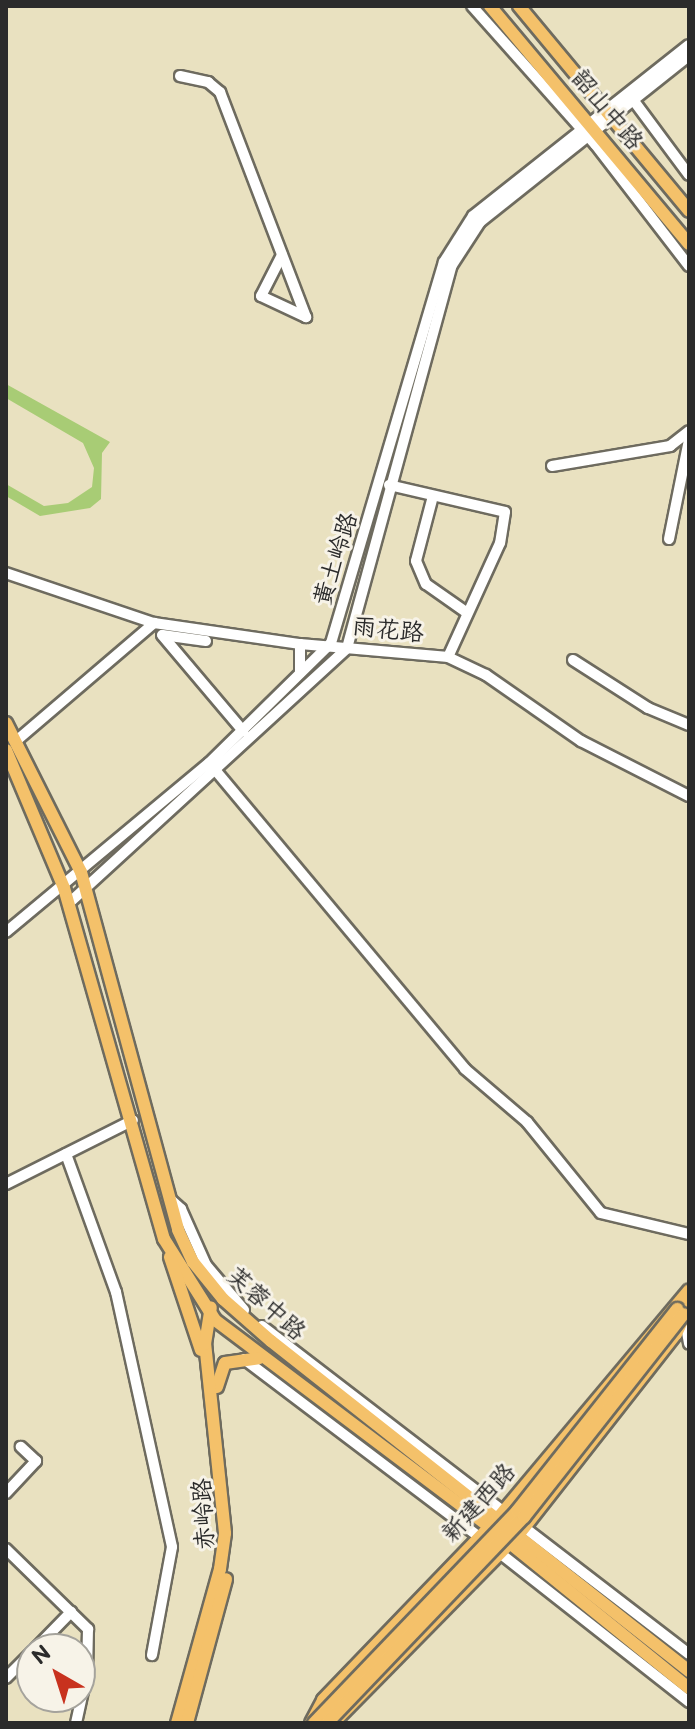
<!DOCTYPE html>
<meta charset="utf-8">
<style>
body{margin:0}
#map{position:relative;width:695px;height:1729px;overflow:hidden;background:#e9e1c0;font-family:"Balsamiq Sans","LXGW WenKai TC",sans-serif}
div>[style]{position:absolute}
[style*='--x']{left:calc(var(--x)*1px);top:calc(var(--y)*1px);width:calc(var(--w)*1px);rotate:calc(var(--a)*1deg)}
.green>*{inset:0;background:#a8cc75}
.roads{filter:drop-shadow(2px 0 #6e6b5f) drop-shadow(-2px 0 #6e6b5f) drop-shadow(0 2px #6e6b5f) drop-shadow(0 -2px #6e6b5f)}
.minor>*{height:10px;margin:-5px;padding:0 5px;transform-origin:5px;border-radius:5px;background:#fff}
.major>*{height:12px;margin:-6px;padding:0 6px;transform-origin:6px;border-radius:6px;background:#f4c16a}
.bridges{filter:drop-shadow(2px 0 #6e6b5f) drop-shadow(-2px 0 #6e6b5f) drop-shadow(0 2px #6e6b5f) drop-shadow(0 -2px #6e6b5f)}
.major-bridge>*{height:12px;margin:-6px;padding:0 6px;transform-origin:6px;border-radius:6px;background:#f4c16a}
span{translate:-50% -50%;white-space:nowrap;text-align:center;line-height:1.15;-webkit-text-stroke:6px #f7f3e8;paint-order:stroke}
.street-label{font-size:24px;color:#2b2b2b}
.frame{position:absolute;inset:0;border:8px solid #2b2b2b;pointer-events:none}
.north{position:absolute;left:16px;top:1633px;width:80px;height:80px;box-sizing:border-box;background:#f7f3e8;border:2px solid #a5a39c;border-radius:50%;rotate:321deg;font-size:22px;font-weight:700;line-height:32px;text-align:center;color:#2b2b2b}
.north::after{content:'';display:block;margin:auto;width:28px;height:36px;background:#c8321e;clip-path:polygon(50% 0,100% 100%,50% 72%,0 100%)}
</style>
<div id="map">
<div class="green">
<i style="clip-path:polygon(6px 384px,110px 442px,102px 453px,101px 499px,90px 508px,40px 516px,6px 496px,6px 484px,44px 506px,68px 503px,92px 487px,94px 468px,83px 443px,6px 398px)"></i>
</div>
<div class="roads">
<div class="minor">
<i style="--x:472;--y:6;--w:185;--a:48.3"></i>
<i style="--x:595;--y:144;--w:154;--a:52.4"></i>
<i style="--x:180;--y:76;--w:29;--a:12"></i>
<i style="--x:208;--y:82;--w:16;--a:40"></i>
<i style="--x:220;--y:92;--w:241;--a:69.1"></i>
<i style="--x:634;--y:101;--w:92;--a:53.4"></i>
<i style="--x:282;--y:255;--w:46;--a:117.1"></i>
<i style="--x:261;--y:296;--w:50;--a:25"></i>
<i style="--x:552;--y:466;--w:120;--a:-9.6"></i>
<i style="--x:670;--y:446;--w:24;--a:-38"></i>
<i style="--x:389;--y:485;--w:119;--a:13.1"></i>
<i style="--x:505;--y:512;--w:31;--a:99"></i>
<i style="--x:500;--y:543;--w:125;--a:114.5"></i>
<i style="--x:433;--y:496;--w:67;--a:104.7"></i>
<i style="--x:416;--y:561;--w:25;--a:67"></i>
<i style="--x:426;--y:584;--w:49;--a:35"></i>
<i style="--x:669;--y:539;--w:101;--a:-78.6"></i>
<i style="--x:6;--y:573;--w:156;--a:18.7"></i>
<i style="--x:154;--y:623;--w:148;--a:8.2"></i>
<i style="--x:300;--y:644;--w:149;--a:5"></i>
<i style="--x:448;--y:657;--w:42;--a:25.3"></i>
<i style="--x:486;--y:675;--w:116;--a:34.8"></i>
<i style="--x:581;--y:741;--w:121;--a:27"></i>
<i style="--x:206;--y:641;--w:44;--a:-172.2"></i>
<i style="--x:162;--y:635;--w:126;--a:49.8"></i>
<i style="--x:573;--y:660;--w:89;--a:32.6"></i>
<i style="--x:648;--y:708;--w:44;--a:22.5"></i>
<i style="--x:300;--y:673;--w:29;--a:-90"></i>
<i style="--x:16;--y:741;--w:182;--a:-40.5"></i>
<i style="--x:211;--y:765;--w:396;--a:50.1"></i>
<i style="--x:465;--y:1069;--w:82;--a:40.5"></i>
<i style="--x:527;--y:1122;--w:117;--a:50.9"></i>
<i style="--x:601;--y:1213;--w:90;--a:13.4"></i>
<i style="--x:68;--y:904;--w:379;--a:-42.5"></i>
<i style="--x:347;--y:648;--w:397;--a:-74.7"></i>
<i style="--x:452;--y:265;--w:51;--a:-56.9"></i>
<i style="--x:480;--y:222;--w:267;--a:-38.5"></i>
<i style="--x:6;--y:932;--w:264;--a:-39.8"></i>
<i style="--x:209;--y:763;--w:171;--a:-44.5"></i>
<i style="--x:331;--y:643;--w:397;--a:-73.5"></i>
<i style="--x:444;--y:262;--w:54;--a:-57.8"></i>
<i style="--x:473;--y:216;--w:275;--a:-38.4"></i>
<i style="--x:66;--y:1154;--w:147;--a:70.1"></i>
<i style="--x:116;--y:1292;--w:261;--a:77.6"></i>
<i style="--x:172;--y:1547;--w:110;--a:100.5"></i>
<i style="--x:6;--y:1184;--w:142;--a:-26.7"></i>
<i style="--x:170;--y:1199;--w:15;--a:42"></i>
<i style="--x:181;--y:1209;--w:61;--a:65.9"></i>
<i style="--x:206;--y:1265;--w:59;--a:49.8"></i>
<i style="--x:684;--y:1315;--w:29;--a:80"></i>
<i style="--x:262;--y:1326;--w:538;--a:37.53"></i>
<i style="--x:244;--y:1359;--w:300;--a:37.1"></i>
<i style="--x:6;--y:1493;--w:44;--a:-46.8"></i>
<i style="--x:36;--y:1461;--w:21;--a:-137"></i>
<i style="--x:6;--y:1549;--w:115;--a:44.3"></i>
<i style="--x:88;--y:1629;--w:44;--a:91.3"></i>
<i style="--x:87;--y:1673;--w:51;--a:102.4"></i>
<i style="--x:496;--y:1550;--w:246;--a:38.2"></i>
<i style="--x:35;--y:1649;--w:52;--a:-45.8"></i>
<i style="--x:6;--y:1678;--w:37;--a:-45"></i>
</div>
<div class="major">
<i style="--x:490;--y:6;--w:310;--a:50.1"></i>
<i style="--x:519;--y:6;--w:266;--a:50.3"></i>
<i style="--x:6;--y:723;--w:167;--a:63.3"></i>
<i style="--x:81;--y:872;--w:371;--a:74.8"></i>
<i style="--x:178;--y:1230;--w:35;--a:65"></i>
<i style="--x:193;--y:1262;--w:48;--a:51"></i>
<i style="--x:223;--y:1299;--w:64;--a:41.2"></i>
<i style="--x:271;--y:1341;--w:533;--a:38.29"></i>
<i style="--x:6;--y:750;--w:150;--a:67.2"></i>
<i style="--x:64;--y:888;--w:365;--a:74.1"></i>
<i style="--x:164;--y:1239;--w:96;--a:57.8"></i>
<i style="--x:215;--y:1320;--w:344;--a:37"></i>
<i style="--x:490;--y:1527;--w:256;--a:39"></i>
<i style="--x:170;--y:1257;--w:98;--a:71.6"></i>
<i style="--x:217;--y:1387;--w:25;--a:-72"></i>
<i style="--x:225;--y:1363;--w:34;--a:-8"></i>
<i style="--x:177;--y:1723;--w:160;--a:-74.4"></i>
<i style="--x:220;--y:1569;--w:36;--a:-82"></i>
<i style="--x:225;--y:1533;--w:190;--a:-96"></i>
<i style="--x:205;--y:1344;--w:37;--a:-81"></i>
<i style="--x:187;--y:1723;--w:149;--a:-74.8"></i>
<i style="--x:311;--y:1723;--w:26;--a:-62"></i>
<i style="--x:323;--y:1700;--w:252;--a:-46.1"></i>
<i style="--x:498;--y:1518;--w:297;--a:-50"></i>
<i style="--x:333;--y:1723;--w:265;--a:-45.5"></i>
<i style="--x:519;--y:1534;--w:254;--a:-51.9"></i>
<i style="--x:676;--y:1334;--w:31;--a:-65"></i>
</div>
</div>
<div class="bridges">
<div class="major-bridge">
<i style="--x:314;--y:1723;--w:294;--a:-46.2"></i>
<i style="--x:517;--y:1511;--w:258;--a:-51.6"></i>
<i style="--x:327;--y:1723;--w:285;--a:-46.3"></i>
<i style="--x:524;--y:1517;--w:258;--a:-51.8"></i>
</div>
</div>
<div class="street-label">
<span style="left:607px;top:110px;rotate:50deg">韶山中路</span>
<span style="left:336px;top:559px;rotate:-73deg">黄土岭路</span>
<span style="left:388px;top:630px;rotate:6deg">雨花路</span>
<span style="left:266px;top:1304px;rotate:42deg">芙蓉中路</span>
<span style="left:479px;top:1503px;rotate:-48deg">新建西路</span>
<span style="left:204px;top:1514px;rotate:-93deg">赤岭路</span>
</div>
<div class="frame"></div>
<div class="north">N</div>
</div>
